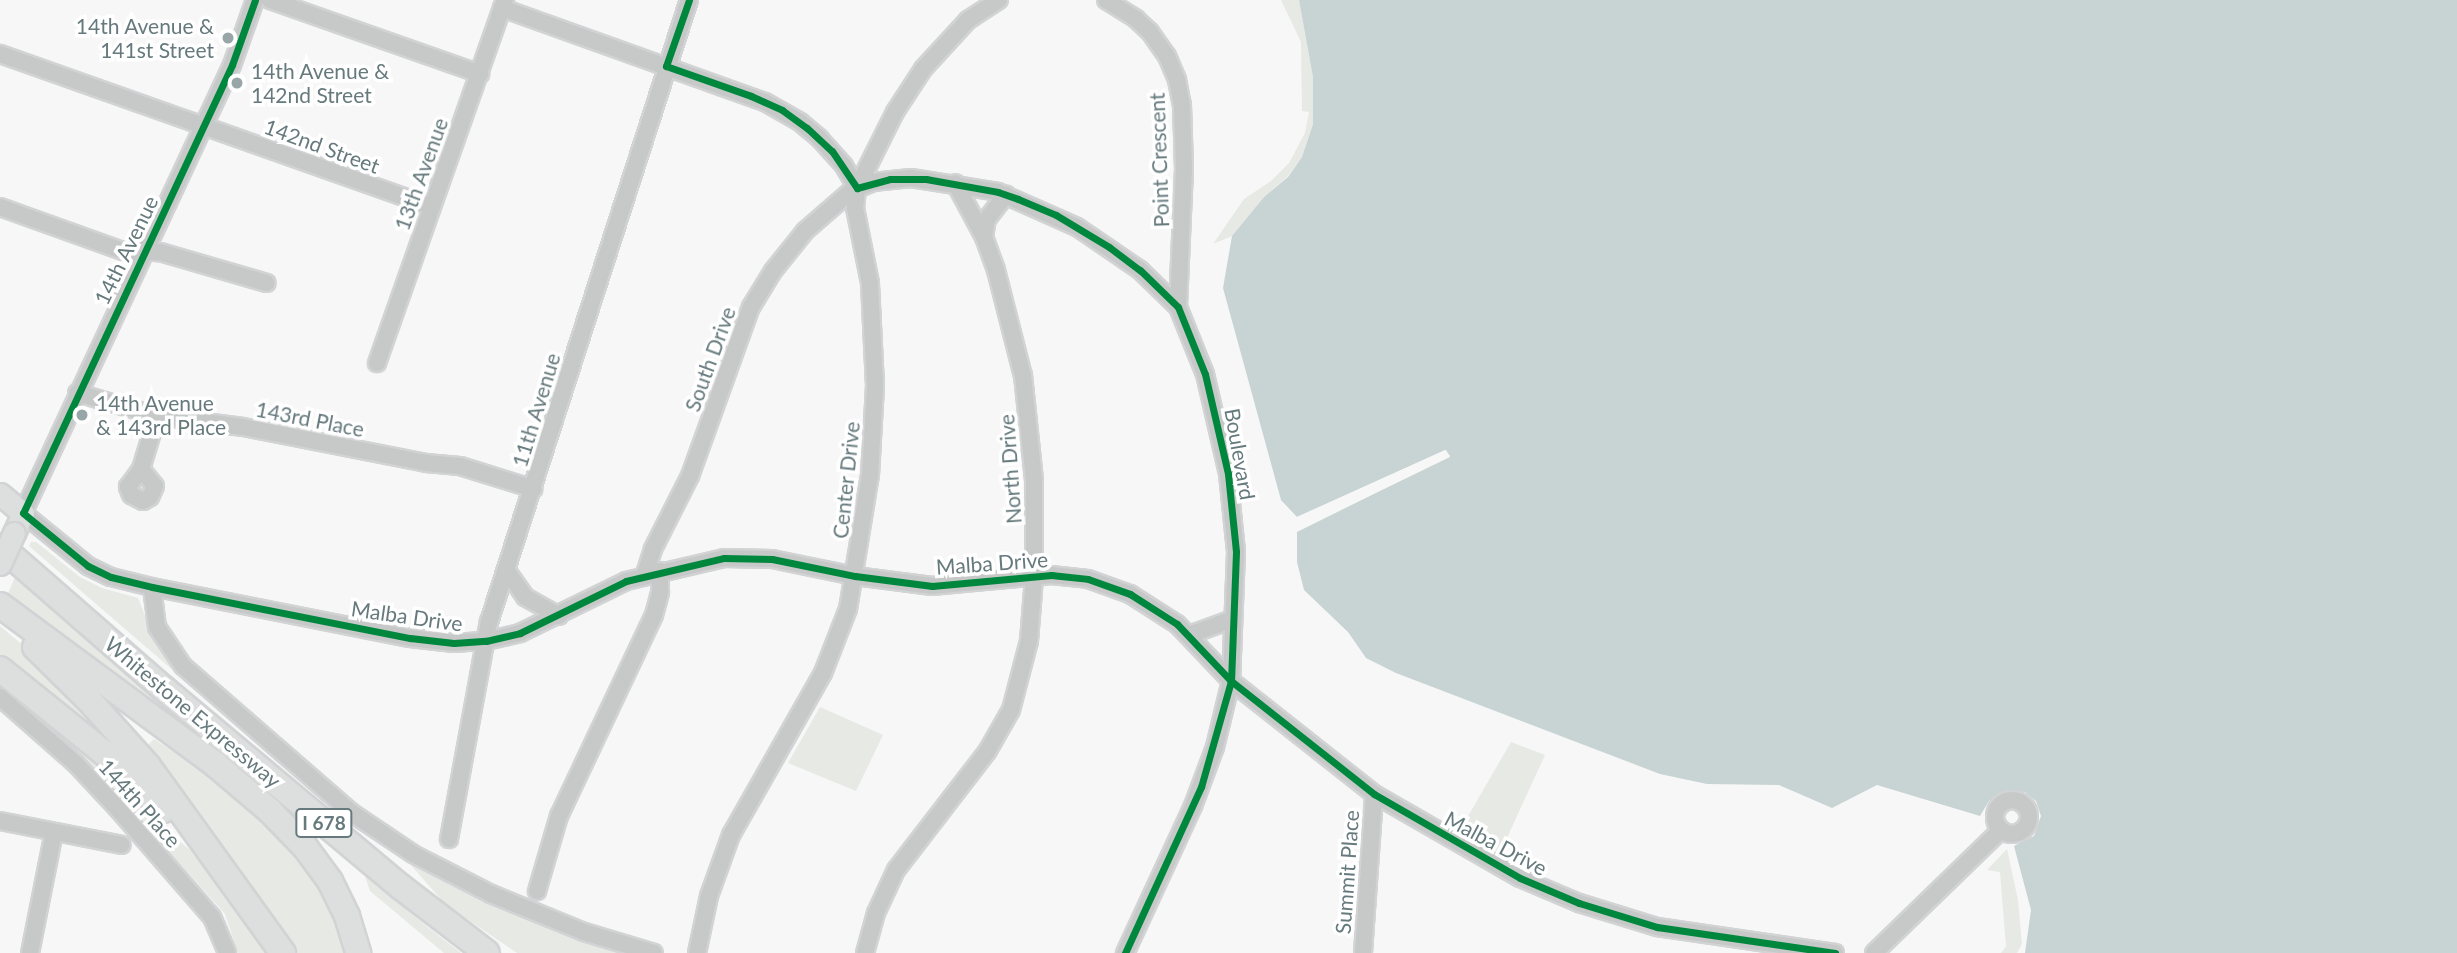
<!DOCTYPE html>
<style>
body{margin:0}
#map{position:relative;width:2457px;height:953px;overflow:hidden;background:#f7f7f7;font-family:Lato,sans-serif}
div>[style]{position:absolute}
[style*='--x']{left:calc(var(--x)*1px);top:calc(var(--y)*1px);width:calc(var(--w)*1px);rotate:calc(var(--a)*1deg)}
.green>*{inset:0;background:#e7e9e5}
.water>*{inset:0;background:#c8d3d3}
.pier>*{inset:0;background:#f7f7f7}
.roads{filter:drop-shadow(2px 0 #d2d3d4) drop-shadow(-2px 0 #d2d3d4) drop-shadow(0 2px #d2d3d4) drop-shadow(0 -2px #d2d3d4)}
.minor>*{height:16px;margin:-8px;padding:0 8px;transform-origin:8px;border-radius:8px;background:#c7c8c8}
.minor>.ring{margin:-8px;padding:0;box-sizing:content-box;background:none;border:16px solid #c7c8c8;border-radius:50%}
.major>*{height:21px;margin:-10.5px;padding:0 10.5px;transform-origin:10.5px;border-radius:10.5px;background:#dddede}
.highway>*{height:24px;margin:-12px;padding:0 12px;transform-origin:12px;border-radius:12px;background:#dddede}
.bridges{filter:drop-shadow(2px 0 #d2d3d4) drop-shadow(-2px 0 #d2d3d4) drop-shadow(0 2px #d2d3d4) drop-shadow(0 -2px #d2d3d4)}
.major-bridge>*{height:21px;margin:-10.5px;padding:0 10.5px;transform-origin:10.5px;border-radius:10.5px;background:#dddede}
.cycleway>*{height:7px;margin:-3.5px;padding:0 3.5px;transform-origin:3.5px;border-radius:3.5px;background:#00873e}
.dots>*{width:19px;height:19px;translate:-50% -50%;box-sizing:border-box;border:4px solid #fff;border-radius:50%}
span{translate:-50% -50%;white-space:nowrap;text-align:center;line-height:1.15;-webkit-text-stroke:7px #fff;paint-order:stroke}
.shield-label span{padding:2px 5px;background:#fff;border:2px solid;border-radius:5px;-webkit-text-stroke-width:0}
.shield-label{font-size:19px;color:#667a7d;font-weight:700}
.poi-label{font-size:21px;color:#667a7d}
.right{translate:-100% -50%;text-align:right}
.left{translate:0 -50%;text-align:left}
.street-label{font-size:21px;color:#667a7d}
</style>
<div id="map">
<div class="green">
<i style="clip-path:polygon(1281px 0,1299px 0,1313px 77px,1313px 123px,1302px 157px,1287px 177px,1264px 197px,1232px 236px,1213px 244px,1244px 199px,1271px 181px,1289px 163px,1305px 133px,1309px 112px,1302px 111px,1301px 42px)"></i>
<i style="clip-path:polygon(31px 542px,36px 542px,80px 577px,102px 588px,138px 598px,153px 636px,178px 671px,249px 736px,29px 546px)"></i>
<i style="clip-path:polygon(15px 577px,184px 724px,181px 729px,7px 596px)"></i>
<i style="clip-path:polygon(0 626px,44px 663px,130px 765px,0 661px)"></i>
<i style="clip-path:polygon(0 678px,165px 816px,162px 822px,172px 828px,170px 833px,190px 850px,271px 953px,238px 953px,225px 914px,100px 774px,49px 724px,0 686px)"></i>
<i style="clip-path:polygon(820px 707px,883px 735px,856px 791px,788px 763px)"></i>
<i style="clip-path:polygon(154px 739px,202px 770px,261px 819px,316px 875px,351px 953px,293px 953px,146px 747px)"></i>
<i style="clip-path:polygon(1511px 742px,1545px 755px,1500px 853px,1460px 830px)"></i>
<i style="clip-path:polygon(2007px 849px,2018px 900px,2022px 944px,2017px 953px,2001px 953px,2006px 946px,2000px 872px,1987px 870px)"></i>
<i style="clip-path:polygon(410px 864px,454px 882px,504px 909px,623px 953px,517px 953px,445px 904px)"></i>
<i style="clip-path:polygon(365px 876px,429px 928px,461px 953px,444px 953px,370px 891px)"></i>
</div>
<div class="water">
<i style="clip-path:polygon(1299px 0,2457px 0,2457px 953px,2025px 953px,2031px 910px,2014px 846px,2034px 836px,2041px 816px,2036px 801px,2025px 792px,2008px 791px,1999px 793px,1989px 801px,1980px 816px,1877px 785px,1832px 808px,1779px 785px,1707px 784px,1660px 774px,1396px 673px,1366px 658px,1348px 632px,1304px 590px,1297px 562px,1297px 532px,1450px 456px,1445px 450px,1297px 517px,1281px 500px,1223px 288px,1232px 236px,1264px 197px,1288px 177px,1302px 157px,1313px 124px,1313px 77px)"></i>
</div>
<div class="pier">
<i style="clip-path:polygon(1446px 450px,1450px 457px,1293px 533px,1295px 529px,1445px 455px,1296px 520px,1297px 517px)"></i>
</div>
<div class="roads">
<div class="minor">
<i style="--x:255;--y:0;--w:69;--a:109.5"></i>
<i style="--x:232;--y:65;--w:494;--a:115"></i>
<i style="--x:23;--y:513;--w:84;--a:39.2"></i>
<i style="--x:88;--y:566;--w:25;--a:26"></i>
<i style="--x:111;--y:577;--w:42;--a:13.7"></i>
<i style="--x:152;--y:587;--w:263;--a:11.2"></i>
<i style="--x:410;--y:638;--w:44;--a:6.5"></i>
<i style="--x:454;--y:643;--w:32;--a:-4"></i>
<i style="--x:486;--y:641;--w:35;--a:-13"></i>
<i style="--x:520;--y:633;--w:118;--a:-26.1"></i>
<i style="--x:626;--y:581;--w:101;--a:-13.2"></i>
<i style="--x:724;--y:558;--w:48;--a:1.2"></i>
<i style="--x:772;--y:559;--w:85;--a:11.6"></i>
<i style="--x:855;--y:576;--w:78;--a:7.4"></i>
<i style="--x:932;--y:586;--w:120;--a:-5.3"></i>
<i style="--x:1051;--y:575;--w:37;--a:6"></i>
<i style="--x:1088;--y:579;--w:45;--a:19.7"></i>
<i style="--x:1130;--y:594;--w:56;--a:32.6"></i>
<i style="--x:1177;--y:624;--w:79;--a:46.5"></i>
<i style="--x:1231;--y:681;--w:182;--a:38.3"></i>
<i style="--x:1374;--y:794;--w:168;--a:29.9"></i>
<i style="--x:1520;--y:878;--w:64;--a:23"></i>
<i style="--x:1579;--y:903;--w:82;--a:17.1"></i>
<i style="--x:1657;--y:927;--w:180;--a:8.3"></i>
<i style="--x:270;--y:0;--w:223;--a:19.4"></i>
<i style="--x:1106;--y:0;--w:36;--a:32"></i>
<i style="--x:1136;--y:19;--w:19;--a:43"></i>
<i style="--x:1150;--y:32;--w:29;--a:55"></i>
<i style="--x:1167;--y:56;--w:26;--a:67"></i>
<i style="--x:1177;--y:80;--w:25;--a:79"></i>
<i style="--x:1182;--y:105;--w:64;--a:88.2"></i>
<i style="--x:1184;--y:169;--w:138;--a:92.5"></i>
<i style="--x:502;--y:8;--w:279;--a:19.7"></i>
<i style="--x:765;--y:102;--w:40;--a:29.7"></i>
<i style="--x:800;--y:122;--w:26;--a:40"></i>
<i style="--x:820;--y:139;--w:36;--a:48"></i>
<i style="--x:844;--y:166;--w:26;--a:59"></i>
<i style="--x:0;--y:54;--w:458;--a:19.5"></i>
<i style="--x:0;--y:207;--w:131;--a:19.7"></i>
<i style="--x:123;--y:251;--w:37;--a:2"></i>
<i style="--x:160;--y:252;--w:111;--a:16.2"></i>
<i style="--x:984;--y:237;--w:18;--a:-81"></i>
<i style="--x:987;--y:219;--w:31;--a:-52"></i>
<i style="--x:377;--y:363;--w:385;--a:-70.6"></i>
<i style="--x:77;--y:393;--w:83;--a:16"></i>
<i style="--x:157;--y:416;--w:87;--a:7.3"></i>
<i style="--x:243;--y:427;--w:187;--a:11.1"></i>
<i style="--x:426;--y:463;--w:34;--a:5"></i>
<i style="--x:460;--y:466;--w:77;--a:17.3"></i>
<i style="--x:141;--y:469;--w:22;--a:51"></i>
<i style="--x:155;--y:486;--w:12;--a:114"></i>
<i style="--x:150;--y:497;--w:8;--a:150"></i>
<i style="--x:143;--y:501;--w:13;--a:-153"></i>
<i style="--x:131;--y:495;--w:9;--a:-111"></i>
<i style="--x:128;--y:487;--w:22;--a:-54"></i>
<i style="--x:141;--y:469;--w:55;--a:-73.2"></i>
<i style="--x:507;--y:571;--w:32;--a:55"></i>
<i style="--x:525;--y:597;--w:39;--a:29"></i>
<i style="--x:645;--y:574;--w:26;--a:-72"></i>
<i style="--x:653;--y:549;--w:82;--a:-63.1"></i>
<i style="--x:690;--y:476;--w:180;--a:-70.2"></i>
<i style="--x:751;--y:307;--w:42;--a:-58.6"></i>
<i style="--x:773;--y:271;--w:51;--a:-51.3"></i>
<i style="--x:805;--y:231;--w:61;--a:-41"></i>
<i style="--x:851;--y:191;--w:24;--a:-22"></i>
<i style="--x:873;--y:182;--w:38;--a:-6"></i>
<i style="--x:911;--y:178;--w:88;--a:9.1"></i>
<i style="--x:998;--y:192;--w:86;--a:23.9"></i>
<i style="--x:1077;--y:227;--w:76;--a:34.3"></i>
<i style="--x:1140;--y:270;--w:53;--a:44.2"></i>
<i style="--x:1178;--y:307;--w:72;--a:68.1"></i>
<i style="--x:1205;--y:374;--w:103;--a:77"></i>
<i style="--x:1228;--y:474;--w:78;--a:84.1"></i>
<i style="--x:1236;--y:552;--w:129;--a:92.2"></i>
<i style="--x:1231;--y:681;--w:68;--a:103.6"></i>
<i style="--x:1215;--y:747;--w:63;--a:110.4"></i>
<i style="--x:1193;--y:806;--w:162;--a:114.8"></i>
<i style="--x:152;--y:587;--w:40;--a:82.9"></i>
<i style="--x:157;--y:627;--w:47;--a:56.3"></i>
<i style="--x:183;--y:666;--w:224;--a:41"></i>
<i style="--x:352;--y:813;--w:73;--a:33.9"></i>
<i style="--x:413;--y:854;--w:88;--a:27.1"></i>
<i style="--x:491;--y:894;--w:100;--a:22.2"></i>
<i style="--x:584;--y:932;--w:73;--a:16.7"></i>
<i style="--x:1189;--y:635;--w:47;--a:-20"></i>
<i style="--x:0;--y:697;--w:101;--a:41.4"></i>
<i style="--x:76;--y:764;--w:62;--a:47"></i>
<i style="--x:118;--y:809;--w:143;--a:49"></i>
<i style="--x:212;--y:917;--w:39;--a:67"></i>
<i class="ring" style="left:1995px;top:800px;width:18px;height:18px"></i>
<i style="--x:0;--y:821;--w:124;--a:11.1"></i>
<i style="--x:449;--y:839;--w:221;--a:-79.6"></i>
<i style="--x:489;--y:622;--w:653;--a:-72.18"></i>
<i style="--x:537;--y:891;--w:78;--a:-73.7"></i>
<i style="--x:559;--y:816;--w:222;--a:-64.7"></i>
<i style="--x:654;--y:615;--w:24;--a:-75"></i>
<i style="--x:660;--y:592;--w:21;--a:-90"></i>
<i style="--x:30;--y:953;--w:123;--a:-78.8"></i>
<i style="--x:697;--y:953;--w:58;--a:-78.1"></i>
<i style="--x:709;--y:896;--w:65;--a:-70.2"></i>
<i style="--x:731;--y:835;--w:186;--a:-60.4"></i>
<i style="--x:823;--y:673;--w:69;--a:-68.7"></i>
<i style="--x:848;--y:609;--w:136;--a:-80.7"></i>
<i style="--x:870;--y:475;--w:89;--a:-86.8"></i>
<i style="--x:875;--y:386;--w:103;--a:-92.8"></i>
<i style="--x:870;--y:283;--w:76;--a:-101.3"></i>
<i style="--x:855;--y:208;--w:20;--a:-84"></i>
<i style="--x:857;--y:188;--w:85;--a:-63.4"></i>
<i style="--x:895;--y:112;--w:51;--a:-56.9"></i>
<i style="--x:923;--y:69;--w:67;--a:-47.4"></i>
<i style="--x:968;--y:20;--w:37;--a:-33"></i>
<i style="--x:865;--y:953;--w:41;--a:-74.6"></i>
<i style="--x:876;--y:913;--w:47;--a:-65.1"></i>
<i style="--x:896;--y:870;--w:149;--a:-52.4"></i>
<i style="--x:987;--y:752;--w:48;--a:-60.3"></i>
<i style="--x:1011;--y:710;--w:71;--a:-75.4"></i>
<i style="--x:1029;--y:641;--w:64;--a:-85.5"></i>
<i style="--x:1034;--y:577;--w:97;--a:-90"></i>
<i style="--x:1034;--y:480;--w:105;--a:-96"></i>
<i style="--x:1023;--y:376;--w:109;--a:-104.3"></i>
<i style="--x:996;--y:270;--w:35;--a:-110"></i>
<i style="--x:984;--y:237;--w:61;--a:-118.2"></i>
<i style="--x:1363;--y:953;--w:159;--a:-86"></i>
<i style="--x:1874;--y:953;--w:177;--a:-44.1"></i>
</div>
<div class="major">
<i style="--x:0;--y:494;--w:30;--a:40"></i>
<i style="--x:23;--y:513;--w:22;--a:114"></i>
</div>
<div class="highway">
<i style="--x:0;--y:546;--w:218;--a:41.1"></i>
<i style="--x:164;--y:689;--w:309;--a:39.9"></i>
<i style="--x:401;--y:887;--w:108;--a:37.5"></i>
<i style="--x:0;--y:605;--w:269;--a:36.5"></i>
<i style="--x:216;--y:765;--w:70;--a:40.3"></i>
<i style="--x:269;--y:810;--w:52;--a:45.8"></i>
<i style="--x:305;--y:847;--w:42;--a:53.7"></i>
<i style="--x:330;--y:881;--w:39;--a:64"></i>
<i style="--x:347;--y:916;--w:39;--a:73"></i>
<i style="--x:35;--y:647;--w:74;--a:44.5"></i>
<i style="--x:88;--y:699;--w:90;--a:48.2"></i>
<i style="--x:148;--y:766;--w:231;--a:54.2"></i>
<i style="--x:0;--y:669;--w:146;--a:38.9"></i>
<i style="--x:114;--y:761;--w:70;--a:44.4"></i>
</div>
</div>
<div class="bridges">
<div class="major-bridge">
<i style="--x:0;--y:564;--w:34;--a:-66"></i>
</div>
</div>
<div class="cycleway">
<i style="--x:255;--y:0;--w:69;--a:109.5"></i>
<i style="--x:232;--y:65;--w:494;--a:115"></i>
<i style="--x:23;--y:513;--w:84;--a:39.2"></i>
<i style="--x:88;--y:566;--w:25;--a:26"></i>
<i style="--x:111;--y:577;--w:42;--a:13.7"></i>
<i style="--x:152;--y:587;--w:263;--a:11.2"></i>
<i style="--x:410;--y:638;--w:44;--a:6.5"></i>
<i style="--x:454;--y:643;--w:32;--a:-4"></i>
<i style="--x:486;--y:641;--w:35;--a:-13"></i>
<i style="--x:520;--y:633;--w:118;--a:-26.1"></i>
<i style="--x:626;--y:581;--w:101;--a:-13.2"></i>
<i style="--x:724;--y:558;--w:48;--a:1.2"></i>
<i style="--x:772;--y:559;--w:85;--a:11.6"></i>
<i style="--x:855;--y:576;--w:78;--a:7.4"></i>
<i style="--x:932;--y:586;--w:120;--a:-5.3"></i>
<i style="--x:1051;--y:575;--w:37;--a:6"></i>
<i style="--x:1088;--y:579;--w:45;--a:19.7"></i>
<i style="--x:1130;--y:594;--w:56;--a:32.6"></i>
<i style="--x:1177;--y:624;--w:79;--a:46.5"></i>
<i style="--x:1231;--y:681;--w:182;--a:38.3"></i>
<i style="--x:1374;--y:794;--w:168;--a:29.9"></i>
<i style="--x:1520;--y:878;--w:64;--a:23"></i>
<i style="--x:1579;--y:903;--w:82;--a:17.1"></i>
<i style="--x:1657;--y:927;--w:180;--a:8.3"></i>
<i style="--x:689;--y:0;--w:70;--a:109.2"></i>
<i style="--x:666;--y:66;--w:90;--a:19.4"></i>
<i style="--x:751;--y:96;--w:34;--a:24"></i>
<i style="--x:782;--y:110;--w:31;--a:36"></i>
<i style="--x:807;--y:128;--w:34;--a:43"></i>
<i style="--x:832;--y:151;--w:45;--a:56"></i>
<i style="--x:857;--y:188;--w:34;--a:-15"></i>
<i style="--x:890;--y:179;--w:36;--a:0"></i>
<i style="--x:926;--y:179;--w:73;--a:10.2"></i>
<i style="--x:998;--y:192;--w:21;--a:19"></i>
<i style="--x:1018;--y:199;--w:41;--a:22.8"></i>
<i style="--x:1056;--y:215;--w:62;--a:31.1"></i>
<i style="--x:1109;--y:247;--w:39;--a:37"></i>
<i style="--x:1140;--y:270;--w:53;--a:44.2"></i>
<i style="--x:1178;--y:307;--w:72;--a:68.1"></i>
<i style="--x:1205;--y:374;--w:103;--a:77"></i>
<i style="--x:1228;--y:474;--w:78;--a:84.1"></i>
<i style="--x:1236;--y:552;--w:129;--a:92.2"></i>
<i style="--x:1231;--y:681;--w:110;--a:105.8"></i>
<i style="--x:1201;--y:787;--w:183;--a:114.6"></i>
</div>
<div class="dots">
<i style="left:228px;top:38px;background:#99a6a8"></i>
<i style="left:237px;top:83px;background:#99a6a8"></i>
<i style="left:82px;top:415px;background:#99a6a8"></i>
</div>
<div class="shield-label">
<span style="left:324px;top:823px">I 678</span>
</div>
<div class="poi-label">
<span class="right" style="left:214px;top:38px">14th Avenue &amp;<br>141st Street</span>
<span class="left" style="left:251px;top:83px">14th Avenue &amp;<br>142nd Street</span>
<span class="left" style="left:96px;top:415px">14th Avenue<br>&amp; 143rd Place</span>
</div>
<div class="street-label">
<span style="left:322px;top:146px;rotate:20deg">142nd Street</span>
<span style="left:1159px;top:160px;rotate:-92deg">Point Crescent</span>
<span style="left:421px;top:174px;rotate:-70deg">13th Avenue</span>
<span style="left:126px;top:250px;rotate:-64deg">14th Avenue</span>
<span style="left:710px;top:359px;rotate:-70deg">South Drive</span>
<span style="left:536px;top:410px;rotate:-73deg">11th Avenue</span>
<span style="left:310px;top:419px;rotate:11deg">143rd Place</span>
<span style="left:1240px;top:454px;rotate:80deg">Boulevard</span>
<span style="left:1010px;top:469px;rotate:-94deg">North Drive</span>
<span style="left:846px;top:480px;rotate:-84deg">Center Drive</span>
<span style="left:992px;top:563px;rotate:-4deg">Malba Drive</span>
<span style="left:407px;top:616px;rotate:8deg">Malba Drive</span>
<span style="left:193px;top:712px;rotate:40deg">Whitestone Expressway</span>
<span style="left:140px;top:803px;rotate:48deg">144th Place</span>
<span style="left:1496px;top:843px;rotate:28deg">Malba Drive</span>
<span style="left:1347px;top:872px;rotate:-86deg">Summit Place</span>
</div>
</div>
